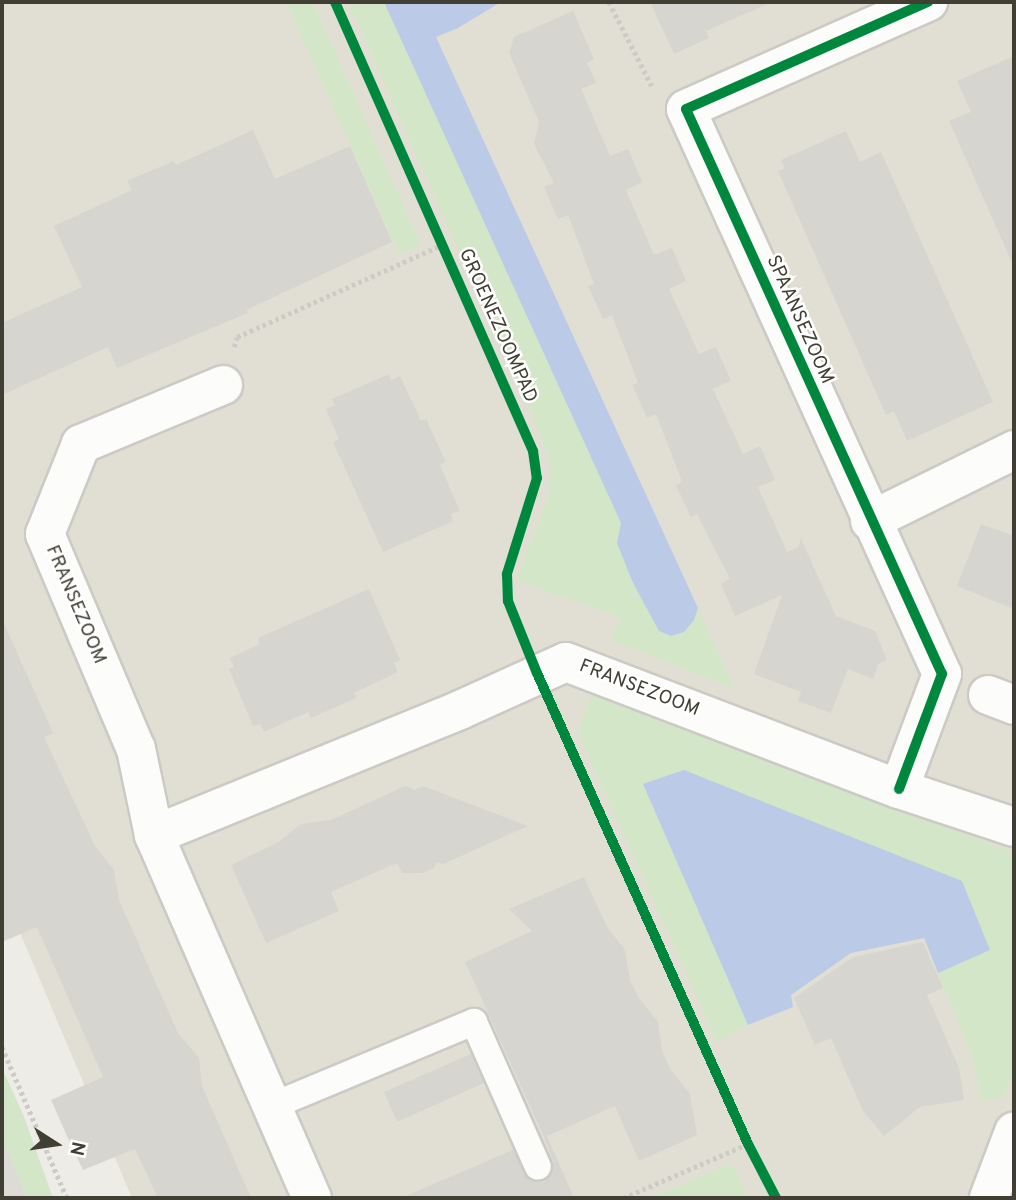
<!DOCTYPE html>
<style>
body{margin:0}
#map{position:relative;width:1016px;height:1200px;overflow:hidden;background:#edece6;font-family:Overpass,sans-serif}
div>[style]{position:absolute}
[style*='--x']{left:calc(var(--x)*1px);top:calc(var(--y)*1px);width:calc(var(--w)*1px);rotate:calc(var(--a)*1deg)}
.residential>*{inset:0;background:#e1dfd4}
.green>*{inset:0;background:#d4e6c8}
.parking>*{inset:0;background:#dcdbd6}
.water>*{inset:0;background:#bacae7}
.building>*{inset:0;background:#d6d5cf}
.path>*{height:4.5px;margin-top:-2.25px;transform-origin:0;background:repeating-linear-gradient(90deg,#cccbc6 0 3.5px,transparent 0 7px)}
.roads{filter:drop-shadow(2px 0 #cbcac4) drop-shadow(-2px 0 #cbcac4) drop-shadow(0 2px #cbcac4) drop-shadow(0 -2px #cbcac4)}
.lane>*{height:26px;margin:-13px;padding:0 13px;transform-origin:13px;border-radius:13px;background:#fcfcfb}
.street>*{height:38px;margin:-19px;padding:0 19px;transform-origin:19px;border-radius:19px;background:#fcfcfb}
.cycleway>*{height:10px;margin:-5px;padding:0 5px;transform-origin:5px;border-radius:5px;background:#00873e}
span{translate:-50% -50%;white-space:nowrap;text-align:center;line-height:1.15;-webkit-text-stroke:5px #fff;paint-order:stroke}
.street-label{font-size:19px;color:#413f34}
.frame{position:absolute;inset:0;border:4px solid #413f34;pointer-events:none}
.north{position:absolute;left:21px;top:1109px;width:70px;height:70px;-webkit-text-stroke:5px #fff;paint-order:stroke;rotate:102deg;font-size:19px;font-weight:700;line-height:28px;text-align:center;color:#413f34}
.north::after{content:'';display:block;margin:auto;width:24px;height:32px;background:#413f34;clip-path:polygon(50% 0,100% 100%,50% 72%,0 100%)}
</style>
<div id="map">
<div class="residential">
<i style="clip-path:polygon(2px 2px,1014px 2px,1014px 1198px,132px 1198px,2px 890px)"></i>
</div>
<div class="green">
<i style="clip-path:polygon(286px 2px,313px 2px,421px 245px,399px 254px)"></i>
<i style="clip-path:polygon(348px 2px,384px 2px,621px 523px,617px 543px,659px 631px,671px 636px,684px 632px,694px 620px,698px 608px,735px 689px,611px 640px,619px 617px,516px 580px,548px 496px,550px 468px,543px 441px)"></i>
<i style="clip-path:polygon(593px 692px,1014px 853px,1014px 1072px,1004px 1098px,981px 1101px,973px 1059px,938px 973px,990px 950px,684px 770px,643px 785px,748px 1025px,717px 1043px,577px 731px)"></i>
<i style="clip-path:polygon(2px 1068px,23px 1114px,53px 1198px,2px 1198px)"></i>
<i style="clip-path:polygon(731px 1163px,749px 1198px,651px 1198px)"></i>
</div>
<div class="parking">
<i style="clip-path:polygon(2px 1139px,27px 1198px,2px 1198px)"></i>
</div>
<div class="water">
<i style="clip-path:polygon(384px 2px,501px 2px,458px 28px,436px 37px,698px 608px,694px 620px,684px 632px,671px 636px,659px 631px,633px 583px,617px 543px,621px 523px)"></i>
<i style="clip-path:polygon(684px 770px,962px 881px,990px 950px,938px 973px,924px 938px,851px 953px,791px 995px,793px 1007px,748px 1025px,643px 784px)"></i>
</div>
<div class="building">
<i style="clip-path:polygon(650px 2px,772px 2px,706px 31px,709px 38px,674px 54px)"></i>
<i style="clip-path:polygon(573px 11px,594px 59px,587px 63px,596px 83px,581px 89px,610px 156px,628px 149px,642px 182px,626px 190px,654px 255px,672px 248px,686px 281px,669px 289px,699px 354px,716px 347px,731px 381px,713px 389px,743px 454px,760px 446px,775px 480px,758px 487px,787px 552px,798px 547px,801px 539px,836px 616px,875px 631px,887px 660px,878px 664px,873px 679px,848px 669px,831px 713px,798px 701px,801px 692px,754px 674px,782px 595px,735px 616px,721px 584px,730px 579px,697px 514px,691px 517px,676px 485px,682px 482px,656px 414px,647px 418px,632px 385px,638px 383px,612px 315px,603px 319px,588px 286px,594px 284px,568px 215px,558px 219px,544px 187px,554px 183px,534px 144px,539px 122px,509px 53px,514px 37px)"></i>
<i style="clip-path:polygon(1014px 56px,1014px 267px,949px 121px,971px 112px,957px 81px)"></i>
<i style="clip-path:polygon(253px 130px,275px 179px,350px 146px,392px 242px,246px 310px,248px 313px,117px 368px,108px 347px,2px 395px,2px 323px,82px 287px,54px 226px,132px 190px,127px 181px,174px 161px,176px 165px)"></i>
<i style="clip-path:polygon(846px 131px,860px 162px,881px 152px,993px 402px,907px 441px,894px 411px,886px 415px,778px 171px,785px 168px,781px 160px)"></i>
<i style="clip-path:polygon(389px 374px,391px 380px,400px 376px,421px 421px,426px 419px,446px 462px,440px 465px,460px 511px,451px 514px,453px 521px,383px 552px,333px 442px,339px 439px,326px 409px,335px 405px,332px 399px)"></i>
<i style="clip-path:polygon(981px 524px,1014px 536px,1014px 609px,957px 586px)"></i>
<i style="clip-path:polygon(369px 589px,400px 660px,394px 663px,398px 672px,354px 693px,356px 698px,311px 718px,308px 712px,264px 732px,260px 724px,253px 726px,229px 669px,234px 667px,230px 658px,260px 644px,258px 638px)"></i>
<i style="clip-path:polygon(2px 619px,53px 733px,44px 737px,95px 846px,114px 870px,119px 900px,178px 1033px,199px 1058px,202px 1086px,251px 1198px,158px 1198px,135px 1149px,83px 1170px,67px 1136px,51px 1100px,103px 1077px,37px 927px,2px 942px)"></i>
<i style="clip-path:polygon(405px 786px,415px 790px,423px 786px,528px 826px,443px 864px,437px 862px,434px 868px,423px 873px,402px 873px,397px 863px,367px 876px,331px 892px,339px 911px,266px 943px,231px 865px,277px 843px,301px 824px,331px 820px)"></i>
<i style="clip-path:polygon(584px 877px,607px 927px,625px 950px,630px 980px,638px 997px,658px 1022px,662px 1051px,671px 1070px,690px 1094px,697px 1135px,639px 1161px,615px 1106px,547px 1136px,574px 1198px,401px 1198px,513px 1150px,529px 1180px,544px 1182px,551px 1176px,553px 1161px,544px 1137px,465px 962px,532px 931px,509px 909px)"></i>
<i style="clip-path:polygon(923px 942px,943px 988px,927px 995px,959px 1068px,964px 1100px,920px 1107px,884px 1136px,863px 1111px,831px 1038px,815px 1045px,794px 998px,853px 957px)"></i>
<i style="clip-path:polygon(471px 1054px,484px 1083px,397px 1122px,384px 1092px)"></i>
</div>
<div class="path">
<i style="--x:609;--y:2;--w:94;--a:62.9"></i>
<i style="--x:234;--y:347;--w:10;--a:-73"></i>
<i style="--x:237;--y:337;--w:225;--a:-24.2"></i>
<i style="--x:2;--y:1047;--w:164;--a:66.7"></i>
<i style="--x:623;--y:1198;--w:136;--a:-23.4"></i>
</div>
<div class="roads">
<div class="lane">
<i style="--x:272;--y:1106;--w:219;--a:-22.6"></i>
<i style="--x:474;--y:1022;--w:158;--a:66.2"></i>
</div>
<div class="street">
<i style="--x:223;--y:385;--w:154;--a:157.4"></i>
<i style="--x:81;--y:444;--w:97;--a:111.8"></i>
<i style="--x:45;--y:534;--w:233;--a:67.1"></i>
<i style="--x:136;--y:749;--w:88;--a:78.2"></i>
<i style="--x:154;--y:835;--w:396;--a:66.5"></i>
<i style="--x:870;--y:521;--w:161;--a:-26.2"></i>
<i style="--x:988;--y:695;--w:28;--a:21"></i>
<i style="--x:899;--y:789;--w:123;--a:-69.5"></i>
<i style="--x:942;--y:674;--w:620;--a:-114.38"></i>
<i style="--x:686;--y:109;--w:265;--a:-23.9"></i>
<i style="--x:154;--y:835;--w:331;--a:-22.2"></i>
<i style="--x:460;--y:710;--w:116;--a:-24.4"></i>
<i style="--x:566;--y:662;--w:356;--a:20.9"></i>
<i style="--x:899;--y:789;--w:121;--a:18.3"></i>
<i style="--x:989;--y:1198;--w:71;--a:-69.3"></i>
</div>
</div>
<div class="cycleway">
<i style="--x:335;--y:2;--w:491;--a:66.2"></i>
<i style="--x:533;--y:451;--w:27;--a:82"></i>
<i style="--x:537;--y:478;--w:101;--a:107.4"></i>
<i style="--x:507;--y:574;--w:27;--a:88"></i>
<i style="--x:508;--y:601;--w:78;--a:68.1"></i>
<i style="--x:537;--y:673;--w:516;--a:65.87"></i>
<i style="--x:748;--y:1144;--w:61;--a:62.6"></i>
<i style="--x:899;--y:789;--w:123;--a:-69.5"></i>
<i style="--x:942;--y:674;--w:620;--a:-114.38"></i>
<i style="--x:686;--y:109;--w:265;--a:-23.9"></i>
</div>
<div class="street-label">
<span style="left:799px;top:320px;rotate:66deg">SPAANSEZOOM</span>
<span style="left:497px;top:326px;rotate:66deg">GROENEZOOMPAD</span>
<span style="left:75px;top:605px;rotate:67deg">FRANSEZOOM</span>
<span style="left:639px;top:689px;rotate:21deg">FRANSEZOOM</span>
</div>
<div class="frame"></div>
<div class="north">N</div>
</div>
